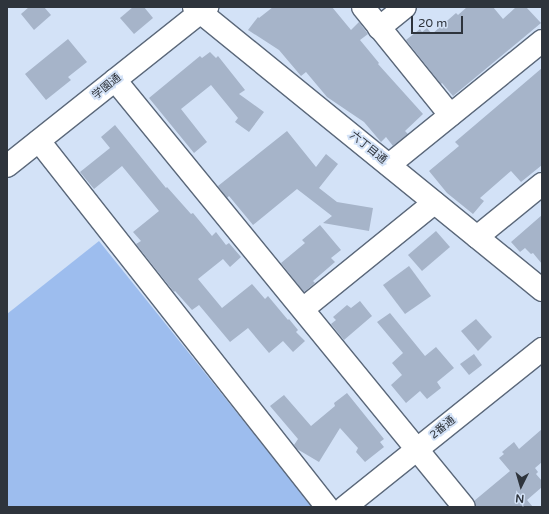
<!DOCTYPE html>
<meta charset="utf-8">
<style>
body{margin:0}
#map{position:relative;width:549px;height:514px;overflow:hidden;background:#d3e2f7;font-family:"Varela Round","Noto Sans JP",sans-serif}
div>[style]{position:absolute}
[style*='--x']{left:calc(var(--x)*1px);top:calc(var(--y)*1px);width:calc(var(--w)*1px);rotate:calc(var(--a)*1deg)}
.green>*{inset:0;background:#9dbdee}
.building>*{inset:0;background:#a6b4c9}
.roads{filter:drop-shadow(1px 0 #5b687a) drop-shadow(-1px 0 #5b687a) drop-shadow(0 1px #5b687a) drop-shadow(0 -1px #5b687a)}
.minor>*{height:22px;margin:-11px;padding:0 11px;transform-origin:11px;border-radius:11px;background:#fff}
span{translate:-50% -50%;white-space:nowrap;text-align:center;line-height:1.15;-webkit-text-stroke:4px #d3e2f7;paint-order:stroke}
.street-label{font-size:11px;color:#2e343c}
.frame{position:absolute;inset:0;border:8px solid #2e343c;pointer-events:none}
.north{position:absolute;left:501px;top:466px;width:40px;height:40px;-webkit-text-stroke:3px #d3e2f7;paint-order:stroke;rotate:185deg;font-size:11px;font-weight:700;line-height:16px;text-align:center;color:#2e343c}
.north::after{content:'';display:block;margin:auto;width:14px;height:18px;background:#2e343c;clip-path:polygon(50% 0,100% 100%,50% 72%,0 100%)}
.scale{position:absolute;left:411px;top:16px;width:52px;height:18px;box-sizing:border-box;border:2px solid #2e343c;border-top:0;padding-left:5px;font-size:12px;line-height:14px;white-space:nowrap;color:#2e343c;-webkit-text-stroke:3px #d3e2f7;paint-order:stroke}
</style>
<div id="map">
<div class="green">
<i style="clip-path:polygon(99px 241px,311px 505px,309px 507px,7px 507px,7px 314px)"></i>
</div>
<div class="building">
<i style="clip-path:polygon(29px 7px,44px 7px,51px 15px,34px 30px,21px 14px)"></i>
<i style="clip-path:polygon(133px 7px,144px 7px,153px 18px,134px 34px,120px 18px)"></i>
<i style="clip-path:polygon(273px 7px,332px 7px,351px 30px,359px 22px,368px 34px,360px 40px,379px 63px,378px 64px,423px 114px,405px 131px,408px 134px,393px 146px,386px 137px,381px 142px,364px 122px,327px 97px,306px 72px,301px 76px,279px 50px,248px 30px,258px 17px,259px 18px)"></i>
<i style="clip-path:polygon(467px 7px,493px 7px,503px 19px,516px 7px,526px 7px,541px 23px,453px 96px,442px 83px,441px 84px,406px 40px,420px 29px,422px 32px,427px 28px,432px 34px,456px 13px,458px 15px)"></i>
<i style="clip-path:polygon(68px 39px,87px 62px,68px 77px,71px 80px,46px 100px,25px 74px)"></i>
<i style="clip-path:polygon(210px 52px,216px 58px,218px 56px,245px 90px,239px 94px,264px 112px,249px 132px,235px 122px,238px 118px,211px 85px,181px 109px,207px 142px,194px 153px,149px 98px,200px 56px,202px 58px)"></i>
<i style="clip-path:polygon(542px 68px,542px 165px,521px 182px,511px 171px,480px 198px,484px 201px,473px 214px,447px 193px,429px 171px,459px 146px,455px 142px)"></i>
<i style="clip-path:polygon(115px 125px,166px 188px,167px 187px,191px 214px,193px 213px,212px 236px,216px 232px,226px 245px,229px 243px,241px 257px,230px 267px,223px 259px,198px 279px,222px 308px,252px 284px,265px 299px,268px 296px,288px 320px,289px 319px,298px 330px,296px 332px,305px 341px,293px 352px,283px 341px,269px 353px,248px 328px,230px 342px,199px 305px,192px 310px,175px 291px,174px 292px,136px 244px,141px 241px,133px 232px,159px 211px,122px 166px,94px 189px,80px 172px,110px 148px,101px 137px)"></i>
<i style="clip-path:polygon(287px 131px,316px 167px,326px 154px,338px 164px,319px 188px,337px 202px,373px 208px,369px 231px,323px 223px,332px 216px,297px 189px,253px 225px,229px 196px,227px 198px,218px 186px)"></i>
<i style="clip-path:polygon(542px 215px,542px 264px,533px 253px,531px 254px,525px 248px,520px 252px,511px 242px)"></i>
<i style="clip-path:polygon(320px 225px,341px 250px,331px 258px,335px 262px,313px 281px,315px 283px,304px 292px,281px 263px,305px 243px,302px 240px)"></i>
<i style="clip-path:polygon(436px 231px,450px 247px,422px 271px,408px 255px)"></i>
<i style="clip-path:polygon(409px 266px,431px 296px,405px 314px,383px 285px)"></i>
<i style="clip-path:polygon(360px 301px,372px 316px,344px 340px,331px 324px,336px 320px,333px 317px,347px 305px,351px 308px)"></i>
<i style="clip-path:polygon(390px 313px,425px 356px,436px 347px,454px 368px,437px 382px,441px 388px,427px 399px,420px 391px,406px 403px,391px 385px,402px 375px,392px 363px,403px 353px,377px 322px)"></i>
<i style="clip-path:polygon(476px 319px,492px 337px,478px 351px,461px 331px)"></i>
<i style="clip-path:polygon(474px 354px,482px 365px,469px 375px,460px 364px)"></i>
<i style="clip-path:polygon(347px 393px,384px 439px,380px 442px,384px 447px,365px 462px,356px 452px,358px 448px,340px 428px,319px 462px,297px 449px,294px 445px,298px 439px,270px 406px,284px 395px,311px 426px,335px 406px,334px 403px)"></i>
<i style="clip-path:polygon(542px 429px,542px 462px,535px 468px,538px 472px,536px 474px,542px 481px,542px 487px,527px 500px,533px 507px,476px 507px,474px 501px,510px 471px,499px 458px,504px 454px,502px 452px,514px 442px,519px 449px)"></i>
</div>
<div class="roads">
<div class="minor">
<i style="--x:194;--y:7;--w:449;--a:39.1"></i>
<i style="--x:363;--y:7;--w:139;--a:51.1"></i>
<i style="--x:379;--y:28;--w:33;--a:-39"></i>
<i style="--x:115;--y:80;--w:551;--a:50.74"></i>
<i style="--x:39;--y:141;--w:466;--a:51.8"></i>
<i style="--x:389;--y:165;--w:197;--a:-39"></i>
<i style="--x:7;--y:166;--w:256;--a:-38.5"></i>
<i style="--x:477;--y:237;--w:84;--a:-39.2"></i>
<i style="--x:303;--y:309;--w:169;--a:-39"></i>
<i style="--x:345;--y:507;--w:253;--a:-38.7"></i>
</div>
</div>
<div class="street-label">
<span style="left:107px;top:87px;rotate:-39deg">学園通</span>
<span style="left:368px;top:148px;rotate:39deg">六丁目通</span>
<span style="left:443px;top:428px;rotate:-39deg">2番通</span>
</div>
<div class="frame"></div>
<div class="north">N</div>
<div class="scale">20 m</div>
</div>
